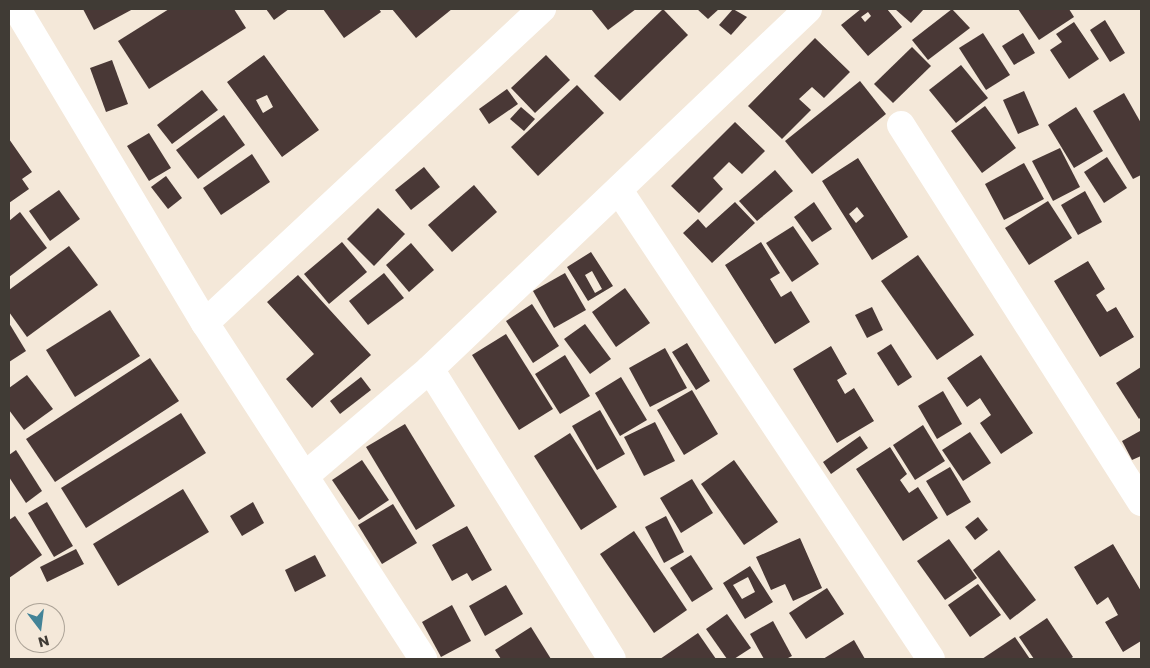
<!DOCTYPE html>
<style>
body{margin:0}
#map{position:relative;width:1150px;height:668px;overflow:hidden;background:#f4e8d9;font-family:Poppins,sans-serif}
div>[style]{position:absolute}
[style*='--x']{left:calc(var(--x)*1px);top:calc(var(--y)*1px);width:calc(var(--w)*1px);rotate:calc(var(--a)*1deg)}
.building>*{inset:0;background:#493836}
.minor>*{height:28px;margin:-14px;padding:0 14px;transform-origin:14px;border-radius:14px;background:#fff}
span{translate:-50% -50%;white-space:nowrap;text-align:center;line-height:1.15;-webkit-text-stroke:5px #f4e8d9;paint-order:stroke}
.frame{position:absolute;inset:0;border:10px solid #403b35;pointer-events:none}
.north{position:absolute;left:15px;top:603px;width:50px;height:50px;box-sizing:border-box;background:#f4e8d9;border:1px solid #aca397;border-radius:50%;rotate:165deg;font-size:14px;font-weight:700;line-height:20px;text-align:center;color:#403b35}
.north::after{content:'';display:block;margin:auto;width:18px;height:22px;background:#438397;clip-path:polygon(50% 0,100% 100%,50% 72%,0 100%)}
</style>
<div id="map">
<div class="building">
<i style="clip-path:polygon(83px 9px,133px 9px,94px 30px)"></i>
<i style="clip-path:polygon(169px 9px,234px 9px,246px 28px,149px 89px,118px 41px)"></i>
<i style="clip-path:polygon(266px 9px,289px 9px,274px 20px)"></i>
<i style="clip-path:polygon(323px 9px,379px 9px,381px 12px,344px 38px)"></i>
<i style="clip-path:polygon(392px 9px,452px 9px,416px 38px)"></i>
<i style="clip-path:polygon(591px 9px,636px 9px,608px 30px)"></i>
<i style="clip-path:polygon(663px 9px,688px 35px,620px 101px,594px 76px)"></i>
<i style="clip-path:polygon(697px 9px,719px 9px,708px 19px)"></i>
<i style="clip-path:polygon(733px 9px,747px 17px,731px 35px,719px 25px)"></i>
<i style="clip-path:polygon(evenodd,861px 9px,887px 9px,902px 27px,868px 56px,841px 25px,861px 9px,868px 12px,871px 16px,865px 22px,861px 17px,868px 12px)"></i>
<i style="clip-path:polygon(895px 9px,924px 9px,911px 23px)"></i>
<i style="clip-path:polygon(952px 9px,970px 28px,928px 60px,912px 40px)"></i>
<i style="clip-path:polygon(1018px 9px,1069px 9px,1074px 17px,1039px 40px)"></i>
<i style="clip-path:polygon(1105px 20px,1125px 53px,1110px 62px,1090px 30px)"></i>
<i style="clip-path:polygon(1074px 22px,1099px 59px,1069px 79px,1050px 50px,1062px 42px,1056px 34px)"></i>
<i style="clip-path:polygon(983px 33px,1010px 75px,986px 90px,959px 48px)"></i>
<i style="clip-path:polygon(1023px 33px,1035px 53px,1014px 65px,1002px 46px)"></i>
<i style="clip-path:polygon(815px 38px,850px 72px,824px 98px,812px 87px,799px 99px,811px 110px,782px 139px,748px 106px)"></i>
<i style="clip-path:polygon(912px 47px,931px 66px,893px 103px,874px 84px)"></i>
<i style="clip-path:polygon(evenodd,264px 55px,319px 130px,282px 157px,227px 82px,264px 55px,267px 95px,273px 107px,263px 113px,256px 100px,267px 95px)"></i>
<i style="clip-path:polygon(546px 55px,570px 80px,535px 113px,511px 88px)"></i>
<i style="clip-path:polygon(112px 60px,128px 104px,106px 112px,90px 68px)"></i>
<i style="clip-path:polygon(961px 65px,988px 98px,956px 123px,929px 90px)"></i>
<i style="clip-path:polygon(860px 81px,886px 114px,812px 174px,785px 141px)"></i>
<i style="clip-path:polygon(577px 85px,604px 113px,538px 176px,511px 147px)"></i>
<i style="clip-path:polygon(507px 89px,518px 104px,489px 124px,479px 109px)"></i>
<i style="clip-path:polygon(202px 90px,218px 110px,172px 144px,157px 125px)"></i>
<i style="clip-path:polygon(1024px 91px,1039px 125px,1018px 134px,1003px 100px)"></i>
<i style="clip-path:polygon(1124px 93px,1141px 123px,1141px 175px,1133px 179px,1093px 111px)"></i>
<i style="clip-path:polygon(985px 106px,1016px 148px,982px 173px,951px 131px)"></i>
<i style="clip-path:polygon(521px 107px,535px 119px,524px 131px,510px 119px)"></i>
<i style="clip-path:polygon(1076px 107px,1103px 151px,1074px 168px,1048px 125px)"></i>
<i style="clip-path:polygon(224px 115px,245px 145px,198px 179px,176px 150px)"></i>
<i style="clip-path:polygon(735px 122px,765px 151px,742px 174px,729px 162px,713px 178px,723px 189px,699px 213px,671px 186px)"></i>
<i style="clip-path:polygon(149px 133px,171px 168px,149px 181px,127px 146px)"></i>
<i style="clip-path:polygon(9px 139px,32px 172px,22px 179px,29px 189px,9px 203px)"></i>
<i style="clip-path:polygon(1060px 148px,1080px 187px,1053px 201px,1032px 161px)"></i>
<i style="clip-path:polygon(252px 154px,270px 182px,221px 215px,203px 188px)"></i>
<i style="clip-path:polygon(1107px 157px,1127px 188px,1104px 203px,1084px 172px)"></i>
<i style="clip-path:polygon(evenodd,858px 158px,908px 237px,872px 260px,822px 181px,858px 158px,857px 207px,864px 216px,856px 223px,849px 214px,857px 207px)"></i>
<i style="clip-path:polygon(1024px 163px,1044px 199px,1004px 220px,985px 184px)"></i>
<i style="clip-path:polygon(424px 167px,440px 187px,411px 210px,395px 190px)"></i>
<i style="clip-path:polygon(775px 170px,793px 191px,757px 221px,739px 201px)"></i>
<i style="clip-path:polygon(166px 176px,182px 198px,168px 209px,151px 187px)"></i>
<i style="clip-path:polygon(474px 185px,497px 212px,452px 252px,428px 225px)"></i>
<i style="clip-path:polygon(59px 190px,80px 219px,50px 241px,29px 211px)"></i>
<i style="clip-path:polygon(1085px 191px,1102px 222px,1078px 235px,1061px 205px)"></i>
<i style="clip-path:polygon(1048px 201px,1072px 238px,1029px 265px,1005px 228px)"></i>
<i style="clip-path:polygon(735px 202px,755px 223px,712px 263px,683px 233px,698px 219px,706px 228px)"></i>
<i style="clip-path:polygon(814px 202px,832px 229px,812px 242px,794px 217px)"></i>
<i style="clip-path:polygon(378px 208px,405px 234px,374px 266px,347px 239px)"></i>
<i style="clip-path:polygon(20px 212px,47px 248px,9px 277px,9px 221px)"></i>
<i style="clip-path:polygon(793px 226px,819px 264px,792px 282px,766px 243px)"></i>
<i style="clip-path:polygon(342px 242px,367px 272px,329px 304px,304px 274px)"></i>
<i style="clip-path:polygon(761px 242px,780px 273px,770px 279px,781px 297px,791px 291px,810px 322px,775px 344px,725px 265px)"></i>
<i style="clip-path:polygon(411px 243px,434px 270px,409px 292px,386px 265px)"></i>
<i style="clip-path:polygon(69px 246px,98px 285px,27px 337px,9px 312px,9px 290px)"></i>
<i style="clip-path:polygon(evenodd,591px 252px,613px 286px,588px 301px,567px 267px,591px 252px,592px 271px,602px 289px,595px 293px,585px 275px,592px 271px)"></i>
<i style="clip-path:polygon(918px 255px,974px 335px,937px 360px,881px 281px)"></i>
<i style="clip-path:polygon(1088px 261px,1105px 289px,1096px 295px,1107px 312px,1116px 307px,1134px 337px,1100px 357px,1054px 281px)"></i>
<i style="clip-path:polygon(384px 273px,404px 298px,368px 325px,349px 301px)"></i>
<i style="clip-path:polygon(565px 273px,586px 310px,554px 328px,533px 291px)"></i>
<i style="clip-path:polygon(298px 275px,371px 355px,312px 408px,286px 379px,314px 354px,267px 302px)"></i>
<i style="clip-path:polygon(625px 288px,650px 323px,616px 347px,592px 312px)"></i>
<i style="clip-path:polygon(532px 304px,559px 346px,533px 363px,506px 321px)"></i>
<i style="clip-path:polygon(872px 307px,883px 330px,867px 338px,855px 315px)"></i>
<i style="clip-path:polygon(110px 310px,140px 356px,75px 397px,46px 350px)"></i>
<i style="clip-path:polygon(9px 323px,26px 351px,9px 362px)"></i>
<i style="clip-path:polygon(585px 324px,611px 359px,590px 374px,564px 339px)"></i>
<i style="clip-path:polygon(506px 334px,553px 409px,519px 430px,472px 355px)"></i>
<i style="clip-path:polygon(687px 343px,710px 381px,696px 390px,672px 352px)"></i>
<i style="clip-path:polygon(891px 344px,912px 377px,898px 386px,877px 353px)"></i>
<i style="clip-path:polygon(831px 346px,847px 374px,837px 380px,845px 394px,854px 388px,874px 421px,837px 443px,793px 369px)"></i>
<i style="clip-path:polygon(665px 348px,687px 388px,650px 407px,629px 368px)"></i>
<i style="clip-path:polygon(565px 355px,590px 396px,560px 414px,535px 374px)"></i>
<i style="clip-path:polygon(981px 355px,1033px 433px,1001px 454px,980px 423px,991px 415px,980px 398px,967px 407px,947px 378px)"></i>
<i style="clip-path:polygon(150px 358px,179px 401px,55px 482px,26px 439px)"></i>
<i style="clip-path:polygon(1141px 367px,1141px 417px,1139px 419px,1116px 383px)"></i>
<i style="clip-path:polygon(27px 375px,53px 409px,24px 430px,9px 410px,9px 388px)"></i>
<i style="clip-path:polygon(361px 377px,371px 390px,340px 414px,330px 401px)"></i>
<i style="clip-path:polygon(621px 377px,647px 420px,620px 436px,595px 393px)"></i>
<i style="clip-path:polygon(692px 390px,718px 434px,684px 455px,657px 410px)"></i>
<i style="clip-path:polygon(943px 391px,962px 424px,937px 439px,918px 406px)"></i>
<i style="clip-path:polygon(600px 410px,625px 454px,597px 470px,572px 426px)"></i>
<i style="clip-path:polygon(181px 413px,206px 453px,86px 528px,61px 488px)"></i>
<i style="clip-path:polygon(655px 422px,675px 461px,644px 476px,624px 437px)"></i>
<i style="clip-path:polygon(405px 424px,455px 506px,416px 530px,366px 447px)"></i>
<i style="clip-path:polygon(923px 425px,945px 461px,915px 480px,893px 445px)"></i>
<i style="clip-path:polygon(1140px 431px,1141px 456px,1132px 460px,1122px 441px)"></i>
<i style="clip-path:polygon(970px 432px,991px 463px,963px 481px,942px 450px)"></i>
<i style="clip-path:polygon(570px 433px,617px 507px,581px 530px,534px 456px)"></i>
<i style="clip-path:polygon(860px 436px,868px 448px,831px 474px,823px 462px)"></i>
<i style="clip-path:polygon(890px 447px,907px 474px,900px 480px,909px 493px,918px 487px,938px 518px,903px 541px,856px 469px)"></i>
<i style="clip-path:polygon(16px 450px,42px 491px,26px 503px,9px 477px,9px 455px)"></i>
<i style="clip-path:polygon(362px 460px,389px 500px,359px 520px,332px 480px)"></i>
<i style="clip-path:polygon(734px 460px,778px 522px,744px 545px,701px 484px)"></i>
<i style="clip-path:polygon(950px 467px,971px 502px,947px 516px,926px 481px)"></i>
<i style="clip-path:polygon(692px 479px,713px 513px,681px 533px,660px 498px)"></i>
<i style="clip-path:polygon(183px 489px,209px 532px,118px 586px,93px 544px)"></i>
<i style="clip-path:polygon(47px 502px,73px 546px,54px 557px,28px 513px)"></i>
<i style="clip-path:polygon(253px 502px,264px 523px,242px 536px,230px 516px)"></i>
<i style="clip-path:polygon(393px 504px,417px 543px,382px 564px,358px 525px)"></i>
<i style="clip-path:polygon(15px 516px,42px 555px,9px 578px,9px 520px)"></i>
<i style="clip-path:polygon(666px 516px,684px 552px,664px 563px,645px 527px)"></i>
<i style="clip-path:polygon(978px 517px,988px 530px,975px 540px,965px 527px)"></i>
<i style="clip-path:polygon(467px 526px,492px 570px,472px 581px,467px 573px,452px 581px,432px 545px)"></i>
<i style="clip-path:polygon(634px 531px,687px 610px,654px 633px,600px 554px)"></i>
<i style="clip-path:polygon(800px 538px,822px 588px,793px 601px,785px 584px,771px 590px,756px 557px)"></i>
<i style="clip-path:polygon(949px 539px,977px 578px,945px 600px,917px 561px)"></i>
<i style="clip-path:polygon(1113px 544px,1141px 591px,1141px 641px,1123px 652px,1105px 622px,1118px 615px,1108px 597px,1097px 605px,1074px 567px)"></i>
<i style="clip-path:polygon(76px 549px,84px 564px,47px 582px,40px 567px)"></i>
<i style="clip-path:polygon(999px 550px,1036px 600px,1010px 620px,973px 570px)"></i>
<i style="clip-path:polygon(315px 555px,326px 576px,295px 592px,285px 570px)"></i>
<i style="clip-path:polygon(691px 555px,713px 589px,692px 602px,670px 568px)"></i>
<i style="clip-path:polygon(evenodd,750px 566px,773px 602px,745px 619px,723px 583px,750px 566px,748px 577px,755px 592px,742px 599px,733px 585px,748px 577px)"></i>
<i style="clip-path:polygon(978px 584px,1001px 615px,970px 637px,948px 605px)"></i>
<i style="clip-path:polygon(506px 585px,523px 614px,485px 636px,469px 606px)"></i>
<i style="clip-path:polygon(827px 588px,844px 614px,806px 639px,789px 613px)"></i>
<i style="clip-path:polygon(452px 605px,471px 641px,441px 657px,422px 622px)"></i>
<i style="clip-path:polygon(727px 614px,751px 648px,734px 659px,727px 659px,706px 629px)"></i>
<i style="clip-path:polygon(1047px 618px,1073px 657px,1070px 659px,1034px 659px,1019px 637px)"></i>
<i style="clip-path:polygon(773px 621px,792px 656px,786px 659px,764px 659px,750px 634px)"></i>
<i style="clip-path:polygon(531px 627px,551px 659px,501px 659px,495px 650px)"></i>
<i style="clip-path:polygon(698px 633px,716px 659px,660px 659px)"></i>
<i style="clip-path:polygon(1015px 637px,1030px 659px,982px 659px)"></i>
<i style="clip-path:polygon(854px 640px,865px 659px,823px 659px)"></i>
</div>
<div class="minor">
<i style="--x:17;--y:9;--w:366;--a:59.1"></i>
<i style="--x:205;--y:323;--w:401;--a:57"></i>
<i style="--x:901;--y:125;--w:447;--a:57.5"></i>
<i style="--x:620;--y:192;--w:561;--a:56.34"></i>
<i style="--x:205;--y:323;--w:461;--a:-43"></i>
<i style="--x:430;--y:369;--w:342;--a:57.9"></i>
<i style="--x:306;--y:475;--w:163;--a:-40.5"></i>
<i style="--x:430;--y:369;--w:522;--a:-43.6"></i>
</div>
<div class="frame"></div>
<div class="north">N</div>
</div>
